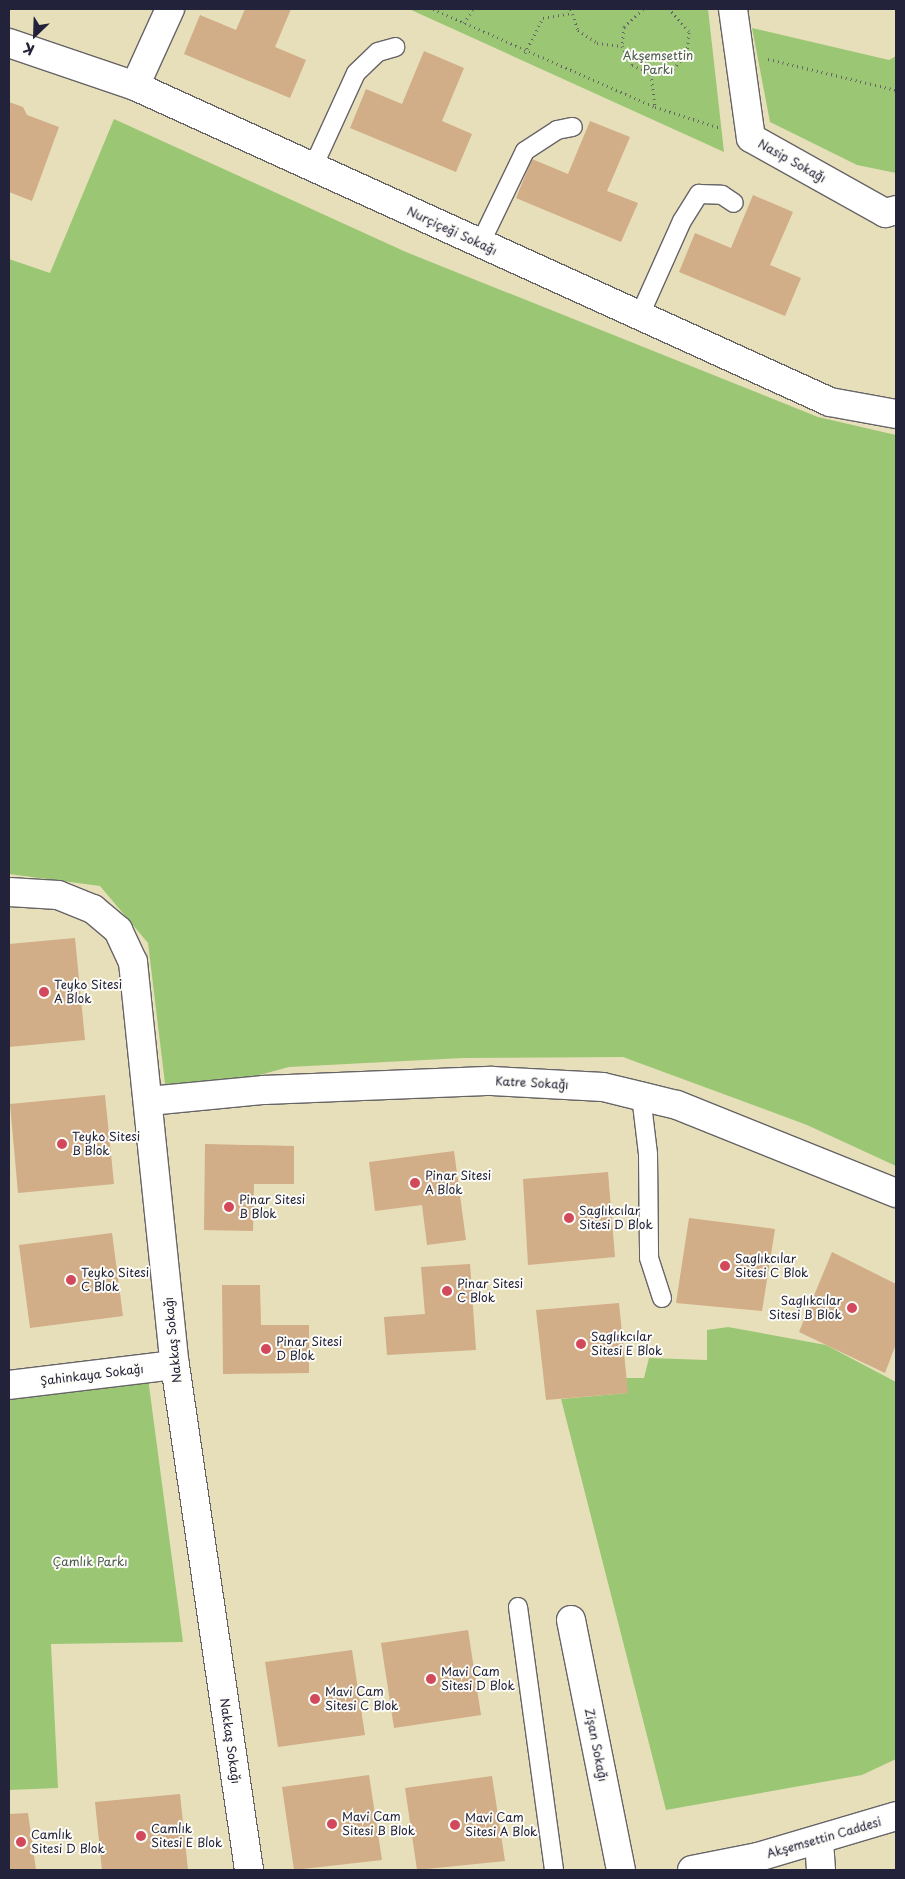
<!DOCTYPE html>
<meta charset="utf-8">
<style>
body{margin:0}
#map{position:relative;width:905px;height:1879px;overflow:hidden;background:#e7dfb9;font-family:"Playpen Sans",sans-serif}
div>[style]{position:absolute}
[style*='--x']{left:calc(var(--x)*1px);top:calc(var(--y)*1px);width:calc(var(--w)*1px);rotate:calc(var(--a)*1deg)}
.green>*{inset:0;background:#9bc775}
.building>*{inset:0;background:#d1ad88}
.path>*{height:3px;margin-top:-1.5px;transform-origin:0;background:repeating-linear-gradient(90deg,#676467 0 1px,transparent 0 5px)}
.roads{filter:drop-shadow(1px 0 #676467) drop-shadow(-1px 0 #676467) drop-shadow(0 1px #676467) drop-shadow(0 -1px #676467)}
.lane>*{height:18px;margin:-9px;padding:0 9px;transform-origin:9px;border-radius:9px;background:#fff}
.street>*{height:28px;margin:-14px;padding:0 14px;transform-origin:14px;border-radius:14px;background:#fff}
.secondary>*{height:28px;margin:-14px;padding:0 14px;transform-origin:14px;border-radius:14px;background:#fff}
.dots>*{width:14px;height:14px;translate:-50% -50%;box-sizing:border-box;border:2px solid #fdfcf7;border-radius:50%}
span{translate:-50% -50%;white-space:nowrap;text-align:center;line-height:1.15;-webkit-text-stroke:4px #fdfcf7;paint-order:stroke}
.park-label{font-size:12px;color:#4c5c4f}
.street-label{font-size:12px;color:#22223b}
.poi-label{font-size:12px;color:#22223b}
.left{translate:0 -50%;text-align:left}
.right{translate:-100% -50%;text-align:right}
.frame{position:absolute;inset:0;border:10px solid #22223b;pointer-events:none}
.north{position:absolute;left:10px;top:10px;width:50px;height:50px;-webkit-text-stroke:4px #fdfcf7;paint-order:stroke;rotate:204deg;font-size:14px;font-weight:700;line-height:20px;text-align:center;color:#22223b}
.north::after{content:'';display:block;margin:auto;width:18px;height:22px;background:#22223b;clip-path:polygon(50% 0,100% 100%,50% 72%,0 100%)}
</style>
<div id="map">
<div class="green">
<i style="clip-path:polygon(409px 9px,708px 9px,724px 152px)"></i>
<i style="clip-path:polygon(752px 28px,889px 60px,896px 56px,896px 173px,857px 165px,770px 122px)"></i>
<i style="clip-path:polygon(114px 119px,406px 252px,818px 417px,896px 435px,896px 1166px,807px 1125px,623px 1057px,463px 1058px,289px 1067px,167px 1100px,148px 943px,100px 886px,9px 874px,9px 259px,50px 273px)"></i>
<i style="clip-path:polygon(728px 1327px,826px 1345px,896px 1382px,896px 1759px,862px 1775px,666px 1810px,561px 1399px,627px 1393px,626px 1378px,644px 1378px,649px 1358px,707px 1360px,707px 1330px)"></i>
<i style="clip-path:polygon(148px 1378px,183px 1642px,51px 1644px,58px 1788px,9px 1790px,9px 1391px)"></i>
</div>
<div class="building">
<i style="clip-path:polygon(245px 9px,291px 9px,275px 47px,306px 60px,290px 98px,184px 54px,200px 15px,236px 30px)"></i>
<i style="clip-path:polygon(424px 51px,464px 68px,442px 121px,472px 134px,456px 172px,350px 128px,366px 89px,402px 104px)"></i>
<i style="clip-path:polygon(9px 102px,23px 107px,27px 115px,59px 127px,32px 201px,9px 192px)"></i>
<i style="clip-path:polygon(590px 121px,630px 137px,607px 191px,638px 203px,621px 242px,516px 198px,532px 159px,568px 174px)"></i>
<i style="clip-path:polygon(753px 195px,793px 212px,770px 265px,801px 278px,785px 316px,679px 272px,695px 233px,731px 248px)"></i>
<i style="clip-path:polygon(75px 938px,85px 1040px,9px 1047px,9px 944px)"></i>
<i style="clip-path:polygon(105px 1095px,114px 1184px,18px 1193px,10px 1104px)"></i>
<i style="clip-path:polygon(205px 1144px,294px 1146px,294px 1184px,254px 1184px,253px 1231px,204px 1230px)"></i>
<i style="clip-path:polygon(454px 1151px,466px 1240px,427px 1245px,422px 1205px,375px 1211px,369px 1162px)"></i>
<i style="clip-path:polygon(608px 1172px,615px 1257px,528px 1265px,523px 1179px)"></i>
<i style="clip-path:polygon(689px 1218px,775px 1229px,762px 1311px,676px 1303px)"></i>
<i style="clip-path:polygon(112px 1233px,123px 1316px,30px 1328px,19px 1245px)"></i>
<i style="clip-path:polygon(832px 1252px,896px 1284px,896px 1344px,885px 1373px,799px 1332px)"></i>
<i style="clip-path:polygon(470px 1264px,476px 1350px,387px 1355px,384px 1317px,425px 1314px,421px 1267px)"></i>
<i style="clip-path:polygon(222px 1285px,260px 1285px,261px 1325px,309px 1325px,309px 1373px,223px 1374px)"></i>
<i style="clip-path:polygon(619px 1303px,628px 1393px,546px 1400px,536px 1310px)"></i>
<i style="clip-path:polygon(468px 1630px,481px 1715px,394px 1728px,381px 1643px)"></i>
<i style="clip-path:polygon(352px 1650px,365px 1735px,278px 1747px,265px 1662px)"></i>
<i style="clip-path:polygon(369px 1775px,382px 1860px,294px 1870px,282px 1787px)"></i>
<i style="clip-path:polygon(492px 1776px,505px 1861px,417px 1870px,405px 1788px)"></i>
<i style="clip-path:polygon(180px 1794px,188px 1870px,102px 1870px,95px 1802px)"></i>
<i style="clip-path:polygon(28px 1813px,36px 1870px,9px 1870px,9px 1814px)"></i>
</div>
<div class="path">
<i style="--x:433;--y:9;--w:243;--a:23.8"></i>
<i style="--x:655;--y:107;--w:69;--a:17.7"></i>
<i style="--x:571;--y:9;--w:22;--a:72"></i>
<i style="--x:578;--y:30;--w:23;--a:34"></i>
<i style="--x:597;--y:43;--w:25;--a:7"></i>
<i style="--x:643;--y:9;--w:26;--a:137"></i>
<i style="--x:624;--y:27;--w:19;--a:96"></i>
<i style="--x:622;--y:46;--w:21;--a:62"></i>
<i style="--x:632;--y:65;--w:21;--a:25"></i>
<i style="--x:651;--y:74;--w:23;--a:-13"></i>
<i style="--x:673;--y:69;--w:21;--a:-49"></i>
<i style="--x:687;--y:53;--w:22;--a:-85"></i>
<i style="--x:689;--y:31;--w:30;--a:-132"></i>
<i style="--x:464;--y:23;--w:17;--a:-57"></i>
<i style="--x:525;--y:53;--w:39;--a:-63"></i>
<i style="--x:543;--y:18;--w:29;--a:-10"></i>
<i style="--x:768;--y:59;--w:132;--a:13.6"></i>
<i style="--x:651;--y:74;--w:33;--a:83"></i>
</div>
<div class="roads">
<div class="lane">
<i style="--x:313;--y:167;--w:103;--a:-65.4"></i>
<i style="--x:356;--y:73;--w:30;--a:-44"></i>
<i style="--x:378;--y:52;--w:18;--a:-16"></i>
<i style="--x:480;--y:244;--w:103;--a:-64.2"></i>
<i style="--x:525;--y:151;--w:38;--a:-33"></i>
<i style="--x:557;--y:130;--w:16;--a:-11"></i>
<i style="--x:639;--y:317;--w:105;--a:-65.9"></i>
<i style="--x:682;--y:221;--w:32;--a:-58"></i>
<i style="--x:699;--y:194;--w:23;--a:2"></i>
<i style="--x:722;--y:195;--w:14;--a:34"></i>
<i style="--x:641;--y:1096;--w:58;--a:83.1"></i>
<i style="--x:648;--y:1154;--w:104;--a:89.4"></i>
<i style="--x:649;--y:1258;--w:42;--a:72"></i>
<i style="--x:518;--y:1607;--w:265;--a:82.2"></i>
</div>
<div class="street">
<i style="--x:733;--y:9;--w:130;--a:82.1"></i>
<i style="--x:751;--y:138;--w:154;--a:29.2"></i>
<i style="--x:885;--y:213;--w:11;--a:-15"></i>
<i style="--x:9;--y:43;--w:133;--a:18.8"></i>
<i style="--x:135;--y:86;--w:763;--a:24.45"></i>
<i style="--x:830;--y:402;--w:67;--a:10.3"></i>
<i style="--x:135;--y:86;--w:85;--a:-65.6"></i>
<i style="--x:9;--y:892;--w:49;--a:3.5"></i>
<i style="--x:58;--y:895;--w:38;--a:22"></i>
<i style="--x:93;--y:909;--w:33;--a:40"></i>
<i style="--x:118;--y:930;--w:35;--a:65"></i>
<i style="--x:133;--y:962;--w:405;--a:84.1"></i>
<i style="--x:175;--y:1365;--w:510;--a:81.66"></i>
<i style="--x:149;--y:1101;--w:116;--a:-5.5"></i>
<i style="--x:264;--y:1090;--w:228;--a:-2.3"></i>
<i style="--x:492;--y:1081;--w:111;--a:3.1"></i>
<i style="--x:603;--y:1087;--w:76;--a:13.7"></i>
<i style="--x:677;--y:1105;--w:236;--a:21.9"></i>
<i style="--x:9;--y:1385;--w:167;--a:-6.9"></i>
<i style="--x:571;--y:1620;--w:255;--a:78.7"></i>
<i style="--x:819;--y:1841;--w:29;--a:86"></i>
</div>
<div class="secondary">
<i style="--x:692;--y:1870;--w:67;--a:-11.1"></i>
<i style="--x:758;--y:1857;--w:144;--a:-16.5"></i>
</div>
</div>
<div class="dots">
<i style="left:44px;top:992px;background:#d1495b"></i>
<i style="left:62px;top:1144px;background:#d1495b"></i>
<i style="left:415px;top:1183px;background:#d1495b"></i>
<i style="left:229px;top:1207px;background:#d1495b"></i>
<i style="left:569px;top:1218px;background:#d1495b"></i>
<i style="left:725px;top:1266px;background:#d1495b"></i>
<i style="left:71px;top:1280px;background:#d1495b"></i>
<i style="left:447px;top:1291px;background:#d1495b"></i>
<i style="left:852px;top:1308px;background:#d1495b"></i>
<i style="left:581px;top:1344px;background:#d1495b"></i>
<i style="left:266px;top:1349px;background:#d1495b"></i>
<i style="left:431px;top:1679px;background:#d1495b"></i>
<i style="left:315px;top:1699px;background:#d1495b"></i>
<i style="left:332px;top:1824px;background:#d1495b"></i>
<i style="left:455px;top:1825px;background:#d1495b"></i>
<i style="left:141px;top:1836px;background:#d1495b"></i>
<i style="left:21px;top:1842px;background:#d1495b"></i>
</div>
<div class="park-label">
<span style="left:658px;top:63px">Akşemsettin<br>Parkı</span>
<span style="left:90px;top:1562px">Çamlık Parkı</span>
</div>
<div class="street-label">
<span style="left:792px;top:161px;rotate:29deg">Nasip Sokağı</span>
<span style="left:452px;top:231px;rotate:25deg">Nurçiçeği Sokağı</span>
<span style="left:532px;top:1083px;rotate:3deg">Katre Sokağı</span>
<span style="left:173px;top:1340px;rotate:-96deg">Nakkaş Sokağı</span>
<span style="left:92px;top:1375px;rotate:-7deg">Şahinkaya Sokağı</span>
<span style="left:230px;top:1741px;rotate:82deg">Nakkaş Sokağı</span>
<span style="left:596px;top:1745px;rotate:79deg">Zişan Sokağı</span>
<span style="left:824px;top:1838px;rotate:-16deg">Akşemsettin Caddesi</span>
</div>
<div class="poi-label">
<span class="left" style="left:54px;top:992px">Teyko Sitesi<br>A Blok</span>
<span class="left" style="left:72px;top:1144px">Teyko Sitesi<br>B Blok</span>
<span class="left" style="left:425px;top:1183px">Pinar Sitesi<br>A Blok</span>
<span class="left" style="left:239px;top:1207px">Pinar Sitesi<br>B Blok</span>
<span class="left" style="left:579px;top:1218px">Saglıkcılar<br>Sitesi D Blok</span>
<span class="left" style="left:735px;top:1266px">Saglıkcılar<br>Sitesi C Blok</span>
<span class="left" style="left:81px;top:1280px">Teyko Sitesi<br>C Blok</span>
<span class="left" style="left:457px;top:1291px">Pinar Sitesi<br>C Blok</span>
<span class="right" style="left:842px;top:1308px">Saglıkcılar<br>Sitesi B Blok</span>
<span class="left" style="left:591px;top:1344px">Saglıkcılar<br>Sitesi E Blok</span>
<span class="left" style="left:276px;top:1349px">Pinar Sitesi<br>D Blok</span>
<span class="left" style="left:441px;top:1679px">Mavi Cam<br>Sitesi D Blok</span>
<span class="left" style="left:325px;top:1699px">Mavi Cam<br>Sitesi C Blok</span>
<span class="left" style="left:342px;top:1824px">Mavi Cam<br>Sitesi B Blok</span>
<span class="left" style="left:465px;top:1825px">Mavi Cam<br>Sitesi A Blok</span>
<span class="left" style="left:151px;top:1836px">Camlık<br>Sitesi E Blok</span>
<span class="left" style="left:31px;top:1842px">Camlık<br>Sitesi D Blok</span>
</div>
<div class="frame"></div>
<div class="north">K</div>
</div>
